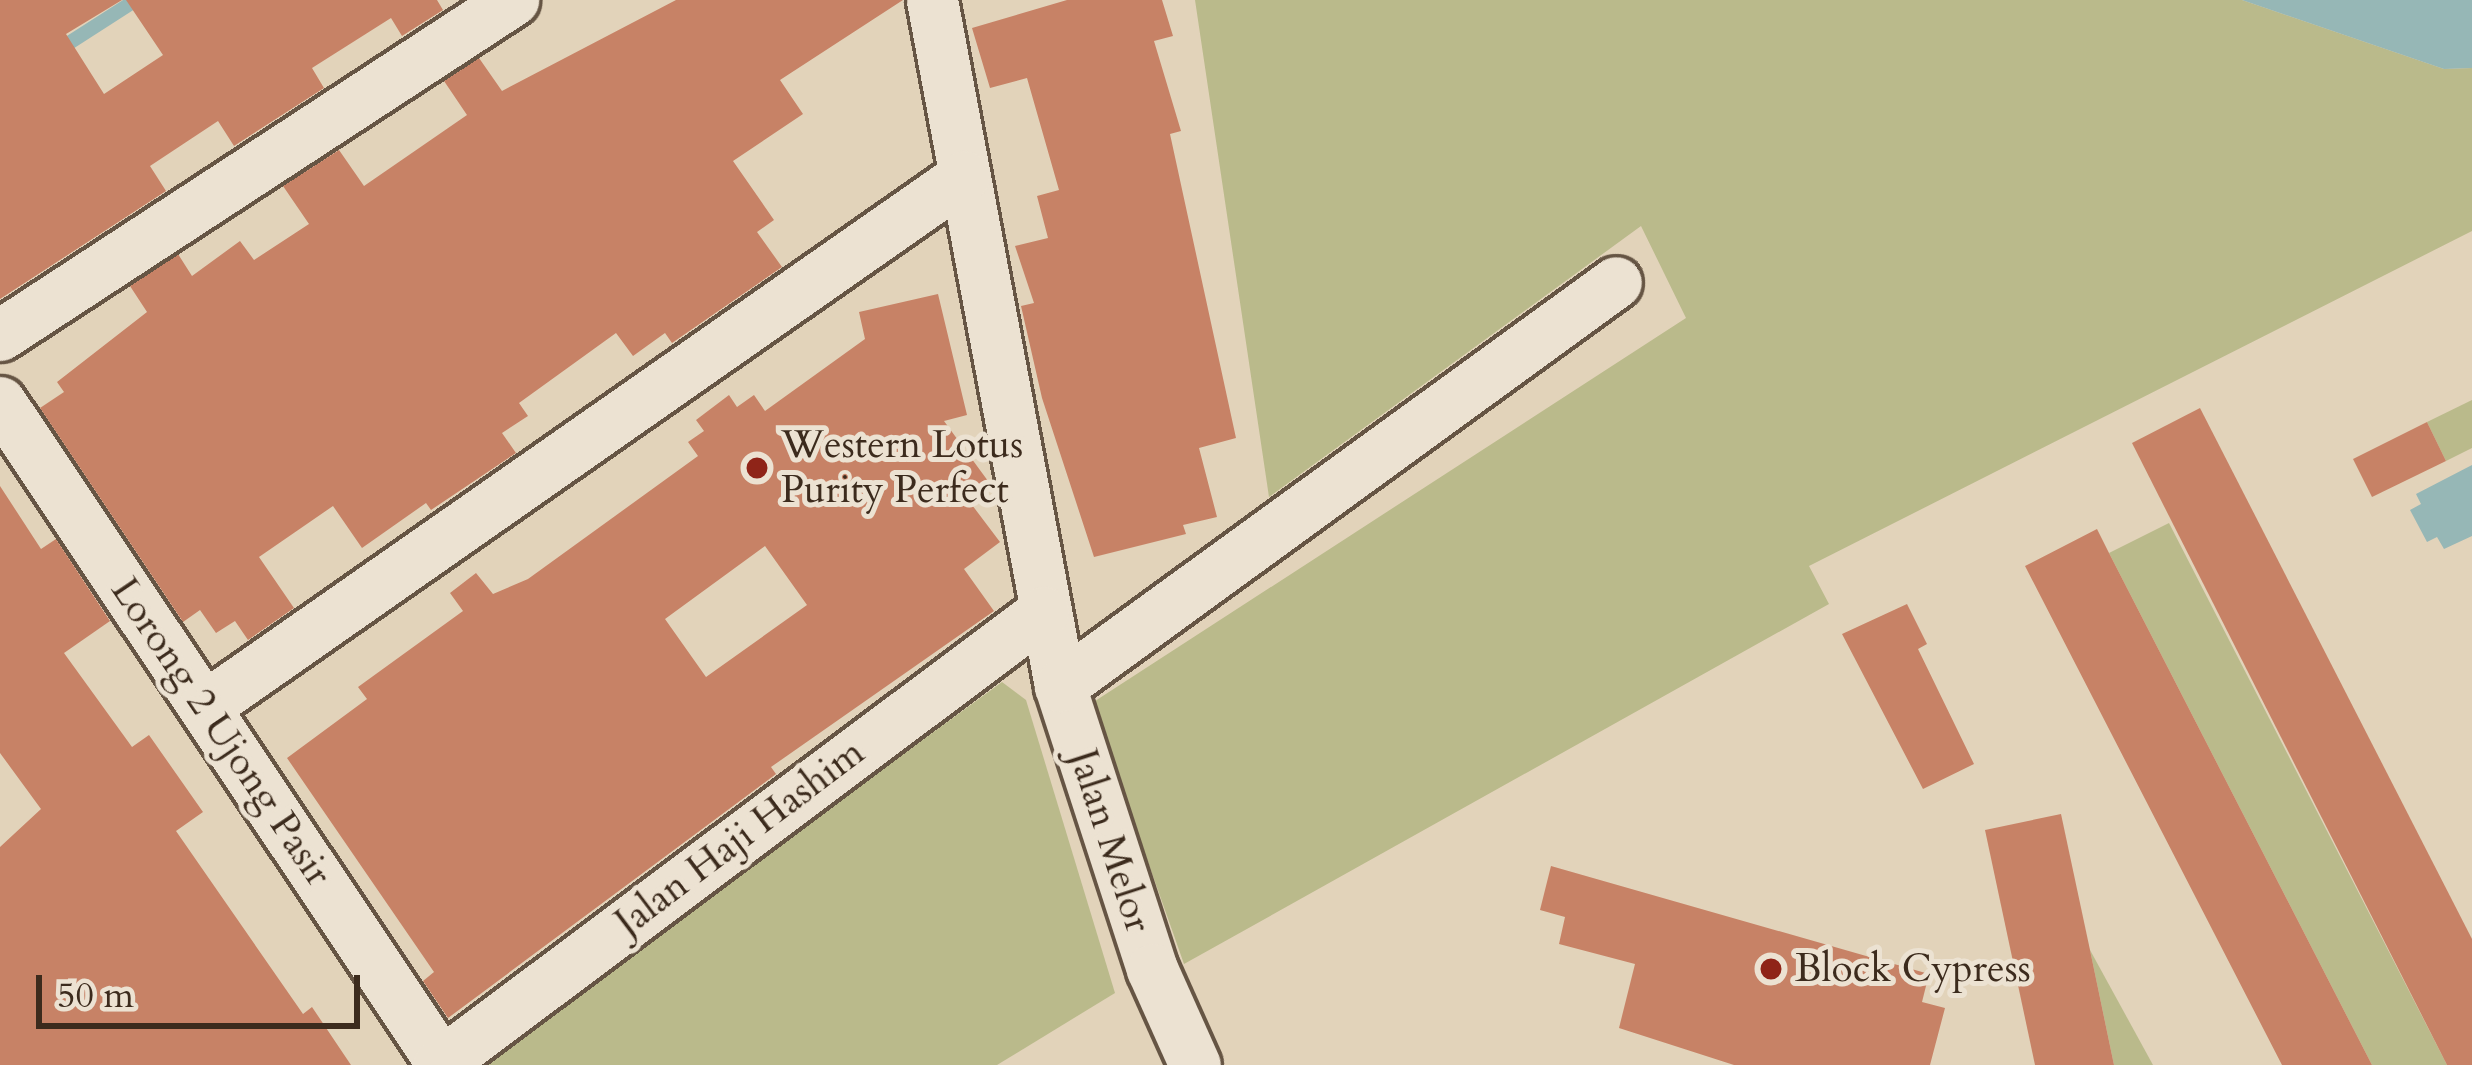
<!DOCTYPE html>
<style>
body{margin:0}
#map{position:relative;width:2472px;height:1065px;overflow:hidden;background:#e2d3ba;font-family:Cardo,serif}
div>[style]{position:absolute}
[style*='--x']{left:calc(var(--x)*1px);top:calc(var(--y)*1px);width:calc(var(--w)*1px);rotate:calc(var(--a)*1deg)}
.green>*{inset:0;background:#baba8b}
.water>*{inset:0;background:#96b7b6}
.stream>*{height:14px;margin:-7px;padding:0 7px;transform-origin:7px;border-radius:7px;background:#96b7b6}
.building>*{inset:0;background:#c78266}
.roads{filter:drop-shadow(3px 0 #654) drop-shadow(-3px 0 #654) drop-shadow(0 3px #654) drop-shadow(0 -3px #654)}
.street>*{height:51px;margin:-25.5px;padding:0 25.5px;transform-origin:25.5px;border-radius:25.5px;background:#ece2d2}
.dots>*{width:33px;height:33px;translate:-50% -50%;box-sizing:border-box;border:6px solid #ece2d2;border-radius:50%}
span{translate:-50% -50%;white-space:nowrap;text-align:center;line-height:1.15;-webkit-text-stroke:10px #ece2d2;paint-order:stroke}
.poi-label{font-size:39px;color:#3c2b1d}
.left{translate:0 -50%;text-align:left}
.street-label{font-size:39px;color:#3c2b1d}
.scale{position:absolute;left:36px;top:975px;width:324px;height:54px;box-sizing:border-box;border:6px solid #3c2b1d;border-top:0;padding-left:15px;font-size:36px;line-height:42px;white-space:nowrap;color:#3c2b1d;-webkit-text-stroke:9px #ece2d2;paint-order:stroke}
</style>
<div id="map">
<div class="green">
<i style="clip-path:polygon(1195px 0,2242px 0,2444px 69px,2472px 68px,2472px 231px,1809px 566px,1829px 604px,1184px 964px,1092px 703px,1686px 318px,1641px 226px,1269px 497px)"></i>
<i style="clip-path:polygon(2472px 400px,2472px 448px,2446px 461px,2427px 422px)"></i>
<i style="clip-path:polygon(2169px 523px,2447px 1065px,2372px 1065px,2109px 553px)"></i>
<i style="clip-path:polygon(1002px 682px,1026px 700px,1115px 993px,997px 1065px,477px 1065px)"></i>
<i style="clip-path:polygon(2090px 950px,2153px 1065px,2114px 1065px)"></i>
</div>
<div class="water">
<i style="clip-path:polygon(2242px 0,2472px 0,2472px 68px,2444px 69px)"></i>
<i style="clip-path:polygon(2472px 465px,2472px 536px,2444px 549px,2437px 537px,2427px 542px,2410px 510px,2421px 504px,2416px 494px)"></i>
</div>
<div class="stream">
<i style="--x:55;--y:52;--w:96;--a:-32.7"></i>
</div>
<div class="building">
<i style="clip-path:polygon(0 0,122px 0,66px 34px,104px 94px,163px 55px,126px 0,437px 0,443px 10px,402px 36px,391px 18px,312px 68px,324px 88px,234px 146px,218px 121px,150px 166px,166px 191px,0 299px)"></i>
<i style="clip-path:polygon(676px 0,903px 0,780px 80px,803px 114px,733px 161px,774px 220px,757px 232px,782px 267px,672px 343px,665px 333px,633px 356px,616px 333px,519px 403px,528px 416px,502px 433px,516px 453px,431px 510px,426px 503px,362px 548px,333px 506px,259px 557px,294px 608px,248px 640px,235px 621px,216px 633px,200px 610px,183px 622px,40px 408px,64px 392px,57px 382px,147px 312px,130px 286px,178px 254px,192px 276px,240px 241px,254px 260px,309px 224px,283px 186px,339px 150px,364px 186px,467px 115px,444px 81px,479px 58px,502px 91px)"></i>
<i style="clip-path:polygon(1067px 0,1162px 0,1173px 36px,1154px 41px,1181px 131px,1170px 134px,1236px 438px,1199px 448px,1217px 517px,1183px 525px,1186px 534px,1094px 557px,1042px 398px,1021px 306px,1034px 303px,1015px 246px,1048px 238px,1037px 196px,1059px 190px,1027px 78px,990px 88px,972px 28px)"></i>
<i style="clip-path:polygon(evenodd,938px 294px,967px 415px,944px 421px,988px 481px,966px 497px,1000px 542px,964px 569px,994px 611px,771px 767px,776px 774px,448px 1018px,423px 981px,434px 972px,287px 758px,367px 699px,358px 687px,463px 611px,450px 593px,476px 573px,493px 594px,528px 579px,698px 456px,688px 442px,704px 431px,696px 420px,729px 395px,737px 407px,754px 395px,765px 411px,865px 339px,859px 312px,938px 294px,765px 546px,807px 605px,706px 677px,665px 619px,765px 546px)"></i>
<i style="clip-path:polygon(2200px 408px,2472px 939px,2472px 1065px,2447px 1065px,2132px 443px)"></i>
<i style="clip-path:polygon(2427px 422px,2446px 461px,2372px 497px,2353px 459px)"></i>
<i style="clip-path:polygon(0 486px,41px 549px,56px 539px,110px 621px,64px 653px,132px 747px,149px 735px,203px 812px,176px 831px,303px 1014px,312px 1007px,351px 1065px,0 1065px,0 847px,41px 809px,0 753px)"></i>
<i style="clip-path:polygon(2097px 529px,2109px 553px,2372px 1065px,2282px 1065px,2025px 566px)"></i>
<i style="clip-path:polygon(1907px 604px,1927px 644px,1918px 649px,1974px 764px,1923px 789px,1842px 634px)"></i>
<i style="clip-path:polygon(2061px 814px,2090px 950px,2114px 1065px,2035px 1065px,1985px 830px)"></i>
<i style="clip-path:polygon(1551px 866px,1929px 974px,1922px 1002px,1945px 1008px,1930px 1065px,1734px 1065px,1619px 1028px,1635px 964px,1559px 944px,1565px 917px,1540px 910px)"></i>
</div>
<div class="roads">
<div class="street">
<i style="--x:932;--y:0;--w:698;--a:79.43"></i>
<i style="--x:1060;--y:686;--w:298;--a:72"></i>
<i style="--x:1152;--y:969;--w:105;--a:65.9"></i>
<i style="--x:0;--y:335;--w:613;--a:-33.15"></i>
<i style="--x:0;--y:402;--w:794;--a:56.25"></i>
<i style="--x:1060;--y:686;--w:687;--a:-36"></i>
<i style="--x:204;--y:707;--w:927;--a:-34.94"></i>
<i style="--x:438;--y:1065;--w:756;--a:-36.82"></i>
</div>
</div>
<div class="dots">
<i style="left:757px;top:468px;background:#8f2418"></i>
<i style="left:1771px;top:969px;background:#8f2418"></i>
</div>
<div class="poi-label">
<span class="left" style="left:781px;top:468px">Western Lotus<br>Purity Perfect</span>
<span class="left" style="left:1795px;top:969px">Block Cypress</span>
</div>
<div class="street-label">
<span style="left:221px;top:732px;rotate:56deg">Lorong 2 Ujong Pasir</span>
<span style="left:740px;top:838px;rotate:-37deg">Jalan Haji Hashim</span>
<span style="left:1110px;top:841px;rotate:72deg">Jalan Melor</span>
</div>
<div class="scale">50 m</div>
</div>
